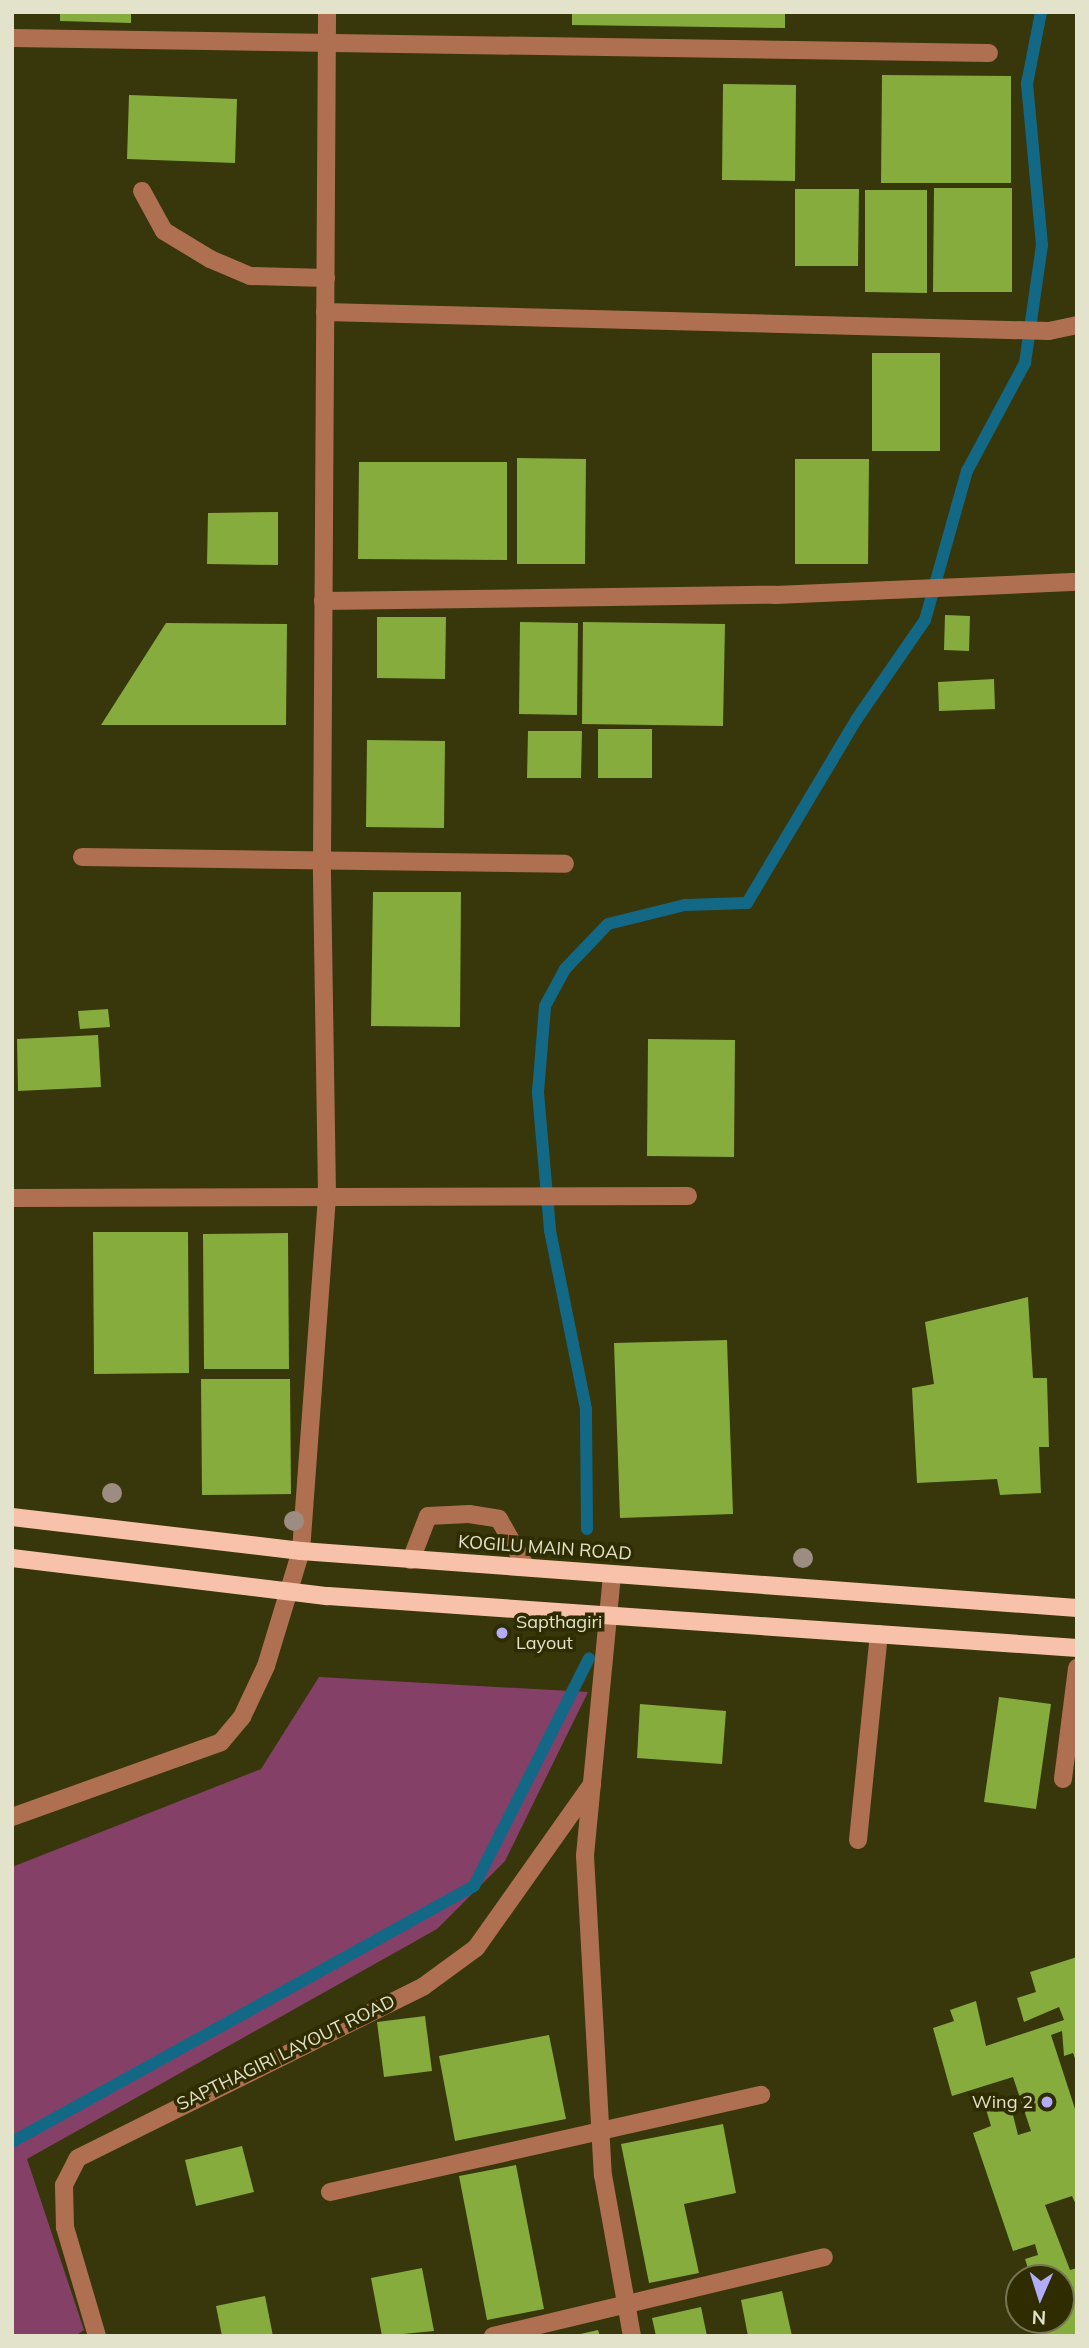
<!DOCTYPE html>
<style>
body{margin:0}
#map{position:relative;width:1089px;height:2348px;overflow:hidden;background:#38360b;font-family:Mulish,sans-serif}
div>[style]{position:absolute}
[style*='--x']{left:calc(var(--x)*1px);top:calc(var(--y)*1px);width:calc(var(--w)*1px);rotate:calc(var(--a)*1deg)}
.green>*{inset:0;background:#844067}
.stream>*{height:12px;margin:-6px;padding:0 6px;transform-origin:6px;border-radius:6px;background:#136985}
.building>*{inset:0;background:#86ac3d}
.minor>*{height:18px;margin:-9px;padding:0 9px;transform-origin:9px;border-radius:9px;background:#af7051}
.major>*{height:18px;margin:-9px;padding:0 9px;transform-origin:9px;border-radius:9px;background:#f7c2a9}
.trees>*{width:20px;height:20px;margin:-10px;border-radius:50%;background:#9c8c81}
.dots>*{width:19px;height:19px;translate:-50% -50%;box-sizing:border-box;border:4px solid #2e2c00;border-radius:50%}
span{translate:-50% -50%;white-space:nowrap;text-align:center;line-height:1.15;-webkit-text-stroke:7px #2e2c00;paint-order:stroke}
.street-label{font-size:18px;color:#e3e3cc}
.poi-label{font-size:18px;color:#e3e3cc}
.left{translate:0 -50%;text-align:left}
.right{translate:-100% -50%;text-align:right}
.frame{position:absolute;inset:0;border:14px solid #e3e3cc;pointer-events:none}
.north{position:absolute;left:1005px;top:2264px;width:70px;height:70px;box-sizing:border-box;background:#2e2c00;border:2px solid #767552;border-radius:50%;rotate:183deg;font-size:19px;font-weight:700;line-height:28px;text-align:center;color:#e3e3cc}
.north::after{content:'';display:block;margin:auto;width:24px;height:32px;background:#b1adfa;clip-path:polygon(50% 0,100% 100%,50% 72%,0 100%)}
</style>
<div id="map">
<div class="green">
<i style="clip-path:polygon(319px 1677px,588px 1692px,505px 1861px,437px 1929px,27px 2159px,84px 2330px,75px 2336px,12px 2336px,12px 1867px,261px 1769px)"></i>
</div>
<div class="stream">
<i style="--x:587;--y:1529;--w:120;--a:-90.5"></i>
<i style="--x:586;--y:1409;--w:183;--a:-101.4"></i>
<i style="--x:550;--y:1230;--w:139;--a:-95"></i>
<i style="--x:538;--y:1092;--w:86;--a:-85.3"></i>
<i style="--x:545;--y:1006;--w:42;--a:-61.6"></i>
<i style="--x:565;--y:969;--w:62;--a:-46.3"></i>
<i style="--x:608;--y:924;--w:79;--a:-13.9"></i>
<i style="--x:685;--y:905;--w:62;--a:-1.8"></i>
<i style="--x:747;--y:903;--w:213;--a:-59.2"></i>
<i style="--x:856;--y:720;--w:121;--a:-55.4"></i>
<i style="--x:925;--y:620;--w:155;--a:-74.3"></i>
<i style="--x:967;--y:471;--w:123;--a:-61.8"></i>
<i style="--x:1025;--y:363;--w:119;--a:-81.8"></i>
<i style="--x:1042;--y:245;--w:162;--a:-95.3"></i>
<i style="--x:1027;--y:84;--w:73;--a:-79"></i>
<i style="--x:12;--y:2142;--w:528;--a:-28.99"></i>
<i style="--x:474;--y:1886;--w:255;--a:-63.2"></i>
</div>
<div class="building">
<i style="clip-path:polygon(60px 12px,131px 12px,131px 23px,60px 21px)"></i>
<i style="clip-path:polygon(572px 12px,785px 12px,785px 28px,572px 25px)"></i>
<i style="clip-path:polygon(882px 75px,1011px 76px,1011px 183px,881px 183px)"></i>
<i style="clip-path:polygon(723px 84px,796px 85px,795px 181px,722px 180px)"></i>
<i style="clip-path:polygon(129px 95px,237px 99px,235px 163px,127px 159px)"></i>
<i style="clip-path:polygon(934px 188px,1012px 188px,1012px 292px,933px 292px)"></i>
<i style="clip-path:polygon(795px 189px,859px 189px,858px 266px,795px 266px)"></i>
<i style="clip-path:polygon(865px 190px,927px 190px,927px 293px,865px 292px)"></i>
<i style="clip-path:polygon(872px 353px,940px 353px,940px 451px,872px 451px)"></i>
<i style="clip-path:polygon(517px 458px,586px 459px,585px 564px,517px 564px)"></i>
<i style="clip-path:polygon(795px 459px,869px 459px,868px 564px,795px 564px)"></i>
<i style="clip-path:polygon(359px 462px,507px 462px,507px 560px,358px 559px)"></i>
<i style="clip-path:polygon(278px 512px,278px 565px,207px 564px,208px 513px)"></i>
<i style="clip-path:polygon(945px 615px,970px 616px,969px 651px,944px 650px)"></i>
<i style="clip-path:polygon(377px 617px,446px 617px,445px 679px,377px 678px)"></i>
<i style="clip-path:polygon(520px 622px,578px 623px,577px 715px,519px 714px)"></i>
<i style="clip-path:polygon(583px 622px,725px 624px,723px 726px,582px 724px)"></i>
<i style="clip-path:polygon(166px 623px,287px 624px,286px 725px,101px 725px)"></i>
<i style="clip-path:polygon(994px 679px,995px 709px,939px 711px,938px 682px)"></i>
<i style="clip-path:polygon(598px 729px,652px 729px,652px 778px,598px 778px)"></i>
<i style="clip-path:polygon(528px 731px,582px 731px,581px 778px,527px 778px)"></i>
<i style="clip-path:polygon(367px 740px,445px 741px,444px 828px,366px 827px)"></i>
<i style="clip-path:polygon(373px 892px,461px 892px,460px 1027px,371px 1026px)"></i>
<i style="clip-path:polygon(108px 1009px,110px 1027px,80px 1029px,78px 1011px)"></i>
<i style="clip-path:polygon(98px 1035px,101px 1087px,18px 1091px,17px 1039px)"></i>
<i style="clip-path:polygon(648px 1039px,735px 1040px,734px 1157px,647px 1156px)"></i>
<i style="clip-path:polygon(93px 1232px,188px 1232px,189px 1373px,94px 1374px)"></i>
<i style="clip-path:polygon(288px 1233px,289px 1369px,204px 1369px,203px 1234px)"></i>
<i style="clip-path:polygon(1028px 1297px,1033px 1378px,1047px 1378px,1049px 1447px,1039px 1447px,1041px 1493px,1000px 1495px,997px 1479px,917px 1483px,912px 1388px,934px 1384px,925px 1322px)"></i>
<i style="clip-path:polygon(727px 1340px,733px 1514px,620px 1518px,614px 1343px)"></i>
<i style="clip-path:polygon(201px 1379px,290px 1379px,291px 1494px,202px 1495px)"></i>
<i style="clip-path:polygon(999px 1697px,1051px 1704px,1036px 1809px,984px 1802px)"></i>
<i style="clip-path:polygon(640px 1704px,726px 1711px,722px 1764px,637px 1758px)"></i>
<i style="clip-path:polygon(1077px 1957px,1077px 2064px,1073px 2053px,1064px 2056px,1062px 2031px,1051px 2035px,1077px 2115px,1077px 2207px,1072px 2196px,1045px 2205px,1070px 2270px,1077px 2268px,1077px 2336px,1039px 2336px,1034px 2320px,1061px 2320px,1061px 2278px,1031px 2278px,1025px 2259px,1038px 2255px,1035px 2244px,1013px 2251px,973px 2133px,991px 2126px,985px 2106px,1009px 2099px,1018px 2135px,1031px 2131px,1013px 2077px,952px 2096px,933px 2028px,954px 2021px,950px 2010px,976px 2001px,986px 2046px,1064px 2020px,1059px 2007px,1024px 2022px,1017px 1998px,1036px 1992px,1030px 1972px)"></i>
<i style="clip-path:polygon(425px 2016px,432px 2071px,384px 2077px,377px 2022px)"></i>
<i style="clip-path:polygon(549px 2035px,566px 2119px,455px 2141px,439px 2056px)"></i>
<i style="clip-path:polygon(723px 2124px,736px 2193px,684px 2204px,699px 2273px,649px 2283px,621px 2144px)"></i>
<i style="clip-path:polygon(242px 2146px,254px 2192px,196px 2206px,185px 2160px)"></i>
<i style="clip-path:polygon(516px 2165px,544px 2309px,487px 2320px,459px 2176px)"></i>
<i style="clip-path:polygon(422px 2268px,434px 2331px,382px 2336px,371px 2278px)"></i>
<i style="clip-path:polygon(782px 2291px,792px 2336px,748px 2336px,741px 2300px)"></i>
<i style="clip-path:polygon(265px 2296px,273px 2336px,222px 2336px,216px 2306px)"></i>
<i style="clip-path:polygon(701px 2307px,707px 2336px,656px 2336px,652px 2318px)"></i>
<i style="clip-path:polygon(598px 2330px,600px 2336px,576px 2336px,576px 2335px)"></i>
</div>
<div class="minor">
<i style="--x:12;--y:38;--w:977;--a:0.88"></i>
<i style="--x:142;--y:191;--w:46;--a:61.2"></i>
<i style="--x:164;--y:231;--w:54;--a:31.3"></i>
<i style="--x:210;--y:259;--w:43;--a:23"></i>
<i style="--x:250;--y:276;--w:76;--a:1.5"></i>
<i style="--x:325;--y:312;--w:724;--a:1.5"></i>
<i style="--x:1049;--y:331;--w:29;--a:-12"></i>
<i style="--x:323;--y:601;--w:452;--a:-0.8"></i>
<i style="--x:775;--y:595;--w:302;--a:-2.5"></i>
<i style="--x:82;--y:857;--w:483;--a:0.8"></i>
<i style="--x:12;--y:1198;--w:676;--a:-0.17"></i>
<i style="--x:411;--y:1560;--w:47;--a:-68.9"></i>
<i style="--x:428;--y:1516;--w:41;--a:-2.8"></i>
<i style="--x:469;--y:1514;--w:30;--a:9"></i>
<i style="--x:499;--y:1519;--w:55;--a:60.6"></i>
<i style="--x:612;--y:1575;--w:282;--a:95.5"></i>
<i style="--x:585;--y:1856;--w:320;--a:86.8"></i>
<i style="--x:603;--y:2175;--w:164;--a:79.8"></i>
<i style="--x:1063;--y:1779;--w:112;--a:-82.8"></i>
<i style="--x:12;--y:1817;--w:222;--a:-19.7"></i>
<i style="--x:221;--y:1742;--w:33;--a:-50"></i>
<i style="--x:242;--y:1717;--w:56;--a:-64.8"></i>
<i style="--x:266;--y:1666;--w:120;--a:-73.1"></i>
<i style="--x:301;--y:1551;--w:358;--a:-85.8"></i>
<i style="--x:327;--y:1194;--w:333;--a:-90.9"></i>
<i style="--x:322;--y:861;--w:849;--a:-89.66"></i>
<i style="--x:858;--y:1840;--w:207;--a:-84.2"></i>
<i style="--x:330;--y:2192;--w:442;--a:-12.7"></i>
<i style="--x:97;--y:2336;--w:114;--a:-106.4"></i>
<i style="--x:65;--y:2227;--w:42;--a:-91.4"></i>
<i style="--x:64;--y:2185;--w:30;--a:-63"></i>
<i style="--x:78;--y:2158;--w:386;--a:-26.4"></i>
<i style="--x:424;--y:1986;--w:64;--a:-36.2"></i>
<i style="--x:476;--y:1948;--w:201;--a:-54.7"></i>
<i style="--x:493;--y:2336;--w:340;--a:-13.4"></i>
</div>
<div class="major">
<i style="--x:12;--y:1517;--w:291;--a:6.7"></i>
<i style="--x:301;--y:1551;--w:778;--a:4.2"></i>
<i style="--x:12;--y:1558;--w:318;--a:6.9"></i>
<i style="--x:328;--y:1596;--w:751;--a:3.97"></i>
</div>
<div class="trees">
<i style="left:112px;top:1493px"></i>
<i style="left:294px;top:1521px"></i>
<i style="left:803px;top:1558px"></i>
</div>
<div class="dots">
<i style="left:502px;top:1633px;background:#b1adfa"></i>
<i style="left:1047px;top:2102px;background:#b1adfa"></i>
</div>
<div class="street-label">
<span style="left:545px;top:1548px;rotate:4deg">KOGILU MAIN ROAD</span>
<span style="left:286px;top:2053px;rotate:-26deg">SAPTHAGIRI LAYOUT ROAD</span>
</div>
<div class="poi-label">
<span class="left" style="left:516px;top:1633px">Sapthagiri<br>Layout</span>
<span class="right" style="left:1033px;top:2102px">Wing 2</span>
</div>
<div class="frame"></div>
<div class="north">N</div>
</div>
